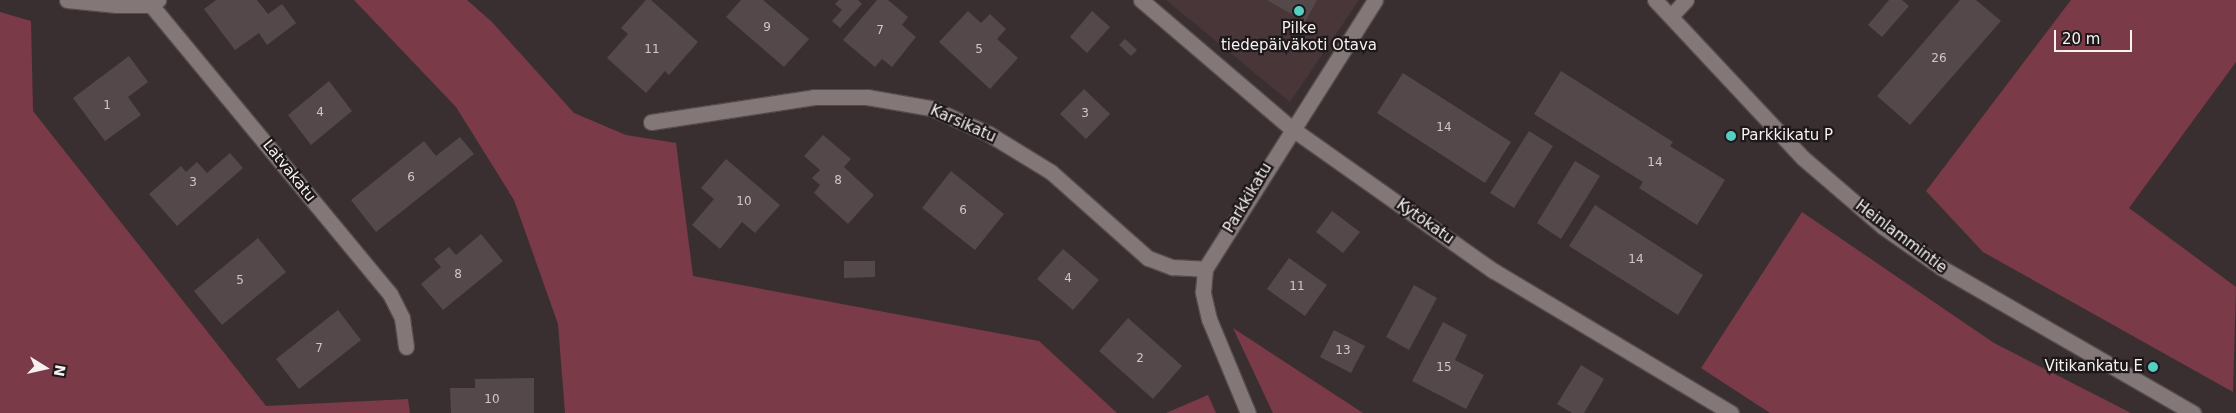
<!DOCTYPE html>
<meta charset="utf-8">
<style>
body{margin:0}
#map{position:relative;width:2236px;height:413px;overflow:hidden;background:#3a2f30;font-family:"DejaVu Sans",sans-serif}
div>[style]{position:absolute}
[style*='--x']{left:calc(var(--x)*1px);top:calc(var(--y)*1px);width:calc(var(--w)*1px);rotate:calc(var(--a)*1deg)}
.built>*{inset:0;background:#483639}
.green>*{inset:0;background:#7a3a48}
.building>*{inset:0;background:#54484a}
.roads{filter:drop-shadow(1px 0 #554b4c) drop-shadow(-1px 0 #554b4c) drop-shadow(0 1px #554b4c) drop-shadow(0 -1px #554b4c)}
.minor>*{height:15px;margin:-7.5px;padding:0 7.5px;transform-origin:7.5px;border-radius:7.5px;background:#847778}
.tertiary>*{height:15px;margin:-7.5px;padding:0 7.5px;transform-origin:7.5px;border-radius:7.5px;background:#847778}
.dots>*{width:14px;height:14px;translate:-50% -50%;box-sizing:border-box;border:2px solid #1d1819;border-radius:50%}
span{translate:-50% -50%;white-space:nowrap;text-align:center;line-height:1.15;-webkit-text-stroke:4.5px #1d1819;paint-order:stroke}
.number-label{font-size:12px;color:#cfc7c8}
.number-label span{-webkit-text-stroke-width:0}
.poi-label{font-size:15px;color:#f8f1f2}
.left{translate:0 -50%;text-align:left}
.right{translate:-100% -50%;text-align:right}
.street-label{font-size:15px;color:#f8f1f2}
.north{position:absolute;left:20px;top:343px;width:50px;height:50px;-webkit-text-stroke:4px #1d1819;paint-order:stroke;rotate:100deg;font-size:14px;font-weight:700;line-height:20px;text-align:center;color:#f8f1f2}
.north::after{content:'';display:block;margin:auto;width:18px;height:22px;background:#f8f1f2;clip-path:polygon(50% 0,100% 100%,50% 72%,0 100%)}
.scale{position:absolute;left:2054px;top:30px;width:78px;height:22px;box-sizing:border-box;border:2px solid #f8f1f2;border-top:0;padding-left:6px;font-size:15px;line-height:18px;white-space:nowrap;color:#f8f1f2;-webkit-text-stroke:4px #1d1819;paint-order:stroke}
</style>
<div id="map">
<div class="built">
<i style="clip-path:polygon(1166px 0,1359px 0,1290px 102px)"></i>
</div>
<div class="green">
<i style="clip-path:polygon(354px 0,467px 0,492px 22px,574px 113px,626px 135px,676px 143px,693px 276px,1039px 341px,1117px 413px,565px 413px,558px 324px,514px 200px,456px 107px)"></i>
<i style="clip-path:polygon(2071px 0,2236px 0,2236px 62px,2129px 208px,2236px 287px,2233px 392px,1983px 252px,1926px 191px)"></i>
<i style="clip-path:polygon(0 12px,31px 21px,33px 111px,266px 406px,408px 399px,410px 413px,0 413px)"></i>
<i style="clip-path:polygon(1802px 212px,1994px 343px,2131px 413px,1770px 413px,1701px 368px)"></i>
<i style="clip-path:polygon(1233px 328px,1363px 413px,1273px 413px)"></i>
<i style="clip-path:polygon(1208px 395px,1216px 413px,1166px 413px)"></i>
</div>
<div class="building">
<i style="clip-path:polygon(216px 0,257px 0,268px 14px,282px 4px,296px 23px,267px 45px,259px 33px,235px 50px,204px 9px)"></i>
<i style="clip-path:polygon(646px 0,651px 0,698px 42px,669px 75px,665px 71px,646px 93px,607px 58px,628px 34px,621px 28px)"></i>
<i style="clip-path:polygon(741px 0,763px 0,809px 39px,784px 67px,726px 17px)"></i>
<i style="clip-path:polygon(839px 0,858px 0,862px 4px,840px 28px,832px 21px,842px 10px,835px 4px)"></i>
<i style="clip-path:polygon(877px 0,888px 0,908px 17px,902px 25px,916px 37px,892px 67px,882px 59px,875px 67px,843px 40px)"></i>
<i style="clip-path:polygon(1267px 0,1317px 0,1305px 22px)"></i>
<i style="clip-path:polygon(1889px 0,1902px 0,1909px 6px,1882px 37px,1868px 25px)"></i>
<i style="clip-path:polygon(1960px 0,1976px 0,2001px 21px,1910px 125px,1877px 96px)"></i>
<i style="clip-path:polygon(968px 11px,981px 23px,990px 14px,1006px 29px,997px 39px,1018px 58px,990px 89px,939px 42px)"></i>
<i style="clip-path:polygon(1092px 11px,1110px 27px,1087px 53px,1070px 37px)"></i>
<i style="clip-path:polygon(1125px 39px,1137px 50px,1131px 56px,1119px 45px)"></i>
<i style="clip-path:polygon(129px 56px,148px 82px,128px 97px,141px 115px,105px 141px,73px 98px)"></i>
<i style="clip-path:polygon(1561px 71px,1673px 142px,1670px 146px,1725px 180px,1697px 225px,1639px 188px,1643px 182px,1534px 114px)"></i>
<i style="clip-path:polygon(1403px 73px,1511px 142px,1485px 183px,1377px 113px)"></i>
<i style="clip-path:polygon(329px 81px,352px 111px,311px 145px,288px 115px)"></i>
<i style="clip-path:polygon(1084px 89px,1110px 114px,1086px 139px,1060px 114px)"></i>
<i style="clip-path:polygon(1529px 131px,1553px 146px,1514px 208px,1490px 193px)"></i>
<i style="clip-path:polygon(823px 135px,851px 159px,844px 167px,874px 195px,848px 224px,814px 193px,820px 185px,812px 178px,820px 170px,804px 156px)"></i>
<i style="clip-path:polygon(460px 137px,474px 154px,376px 232px,351px 200px,424px 141px,436px 156px)"></i>
<i style="clip-path:polygon(230px 153px,243px 168px,177px 226px,149px 194px,181px 166px,186px 172px,197px 162px,207px 173px)"></i>
<i style="clip-path:polygon(726px 159px,780px 205px,755px 233px,742px 222px,720px 249px,692px 225px,714px 199px,701px 188px)"></i>
<i style="clip-path:polygon(1575px 161px,1600px 176px,1561px 239px,1537px 223px)"></i>
<i style="clip-path:polygon(951px 171px,1004px 214px,975px 250px,922px 208px)"></i>
<i style="clip-path:polygon(1595px 205px,1703px 275px,1678px 315px,1569px 246px)"></i>
<i style="clip-path:polygon(1332px 211px,1360px 232px,1343px 253px,1316px 232px)"></i>
<i style="clip-path:polygon(481px 234px,503px 261px,443px 310px,421px 284px,441px 267px,434px 259px,449px 247px,456px 255px)"></i>
<i style="clip-path:polygon(258px 238px,286px 272px,222px 325px,194px 291px)"></i>
<i style="clip-path:polygon(1063px 249px,1099px 280px,1073px 310px,1037px 279px)"></i>
<i style="clip-path:polygon(1289px 258px,1327px 285px,1305px 316px,1267px 289px)"></i>
<i style="clip-path:polygon(844px 261px,875px 261px,875px 277px,844px 278px)"></i>
<i style="clip-path:polygon(1414px 285px,1437px 298px,1409px 350px,1386px 337px)"></i>
<i style="clip-path:polygon(338px 310px,361px 340px,299px 389px,276px 359px)"></i>
<i style="clip-path:polygon(1128px 318px,1182px 366px,1153px 399px,1099px 351px)"></i>
<i style="clip-path:polygon(1443px 322px,1467px 335px,1455px 360px,1484px 375px,1466px 409px,1412px 381px)"></i>
<i style="clip-path:polygon(1334px 330px,1365px 346px,1351px 373px,1320px 357px)"></i>
<i style="clip-path:polygon(1581px 365px,1604px 379px,1584px 413px,1572px 413px,1557px 404px)"></i>
<i style="clip-path:polygon(534px 378px,534px 413px,451px 413px,450px 388px,475px 388px,475px 379px)"></i>
</div>
<div class="roads">
<div class="minor">
<i style="--x:67;--y:0;--w:50;--a:5.7"></i>
<i style="--x:117;--y:5;--w:34;--a:0"></i>
<i style="--x:151;--y:5;--w:9;--a:-36"></i>
<i style="--x:1141;--y:0;--w:197;--a:40.5"></i>
<i style="--x:1291;--y:128;--w:248;--a:35.2"></i>
<i style="--x:1494;--y:271;--w:276;--a:30.9"></i>
<i style="--x:151;--y:5;--w:375;--a:50.4"></i>
<i style="--x:390;--y:294;--w:27;--a:63"></i>
<i style="--x:402;--y:318;--w:29;--a:82"></i>
<i style="--x:1671;--y:16;--w:22;--a:-47"></i>
<i style="--x:651;--y:122;--w:165;--a:-8.7"></i>
<i style="--x:814;--y:97;--w:53;--a:0"></i>
<i style="--x:867;--y:97;--w:65;--a:9.8"></i>
<i style="--x:931;--y:108;--w:64;--a:24.1"></i>
<i style="--x:989;--y:134;--w:73;--a:31.5"></i>
<i style="--x:1051;--y:172;--w:130;--a:41.6"></i>
<i style="--x:1148;--y:258;--w:26;--a:21"></i>
<i style="--x:1172;--y:267;--w:33;--a:3"></i>
<i style="--x:1248;--y:413;--w:102;--a:-112.5"></i>
<i style="--x:1209;--y:319;--w:28;--a:-103"></i>
<i style="--x:1203;--y:292;--w:23;--a:-85"></i>
<i style="--x:1205;--y:269;--w:318;--a:-57.7"></i>
</div>
<div class="tertiary">
<i style="--x:1655;--y:0;--w:216;--a:46.9"></i>
<i style="--x:1803;--y:158;--w:104;--a:40.7"></i>
<i style="--x:1882;--y:226;--w:73;--a:35"></i>
<i style="--x:1942;--y:268;--w:290;--a:30"></i>
</div>
</div>
<div class="dots">
<i style="left:1299px;top:11px;background:#56cec4"></i>
<i style="left:1731px;top:136px;background:#56cec4"></i>
<i style="left:2153px;top:367px;background:#56cec4"></i>
</div>
<div class="number-label">
<span style="left:767px;top:28px">9</span>
<span style="left:880px;top:31px">7</span>
<span style="left:652px;top:50px">11</span>
<span style="left:979px;top:50px">5</span>
<span style="left:1939px;top:59px">26</span>
<span style="left:107px;top:106px">1</span>
<span style="left:320px;top:113px">4</span>
<span style="left:1085px;top:114px">3</span>
<span style="left:1444px;top:128px">14</span>
<span style="left:1655px;top:163px">14</span>
<span style="left:411px;top:178px">6</span>
<span style="left:838px;top:181px">8</span>
<span style="left:193px;top:183px">3</span>
<span style="left:744px;top:202px">10</span>
<span style="left:963px;top:211px">6</span>
<span style="left:1636px;top:260px">14</span>
<span style="left:458px;top:275px">8</span>
<span style="left:1068px;top:279px">4</span>
<span style="left:240px;top:281px">5</span>
<span style="left:1297px;top:287px">11</span>
<span style="left:319px;top:349px">7</span>
<span style="left:1343px;top:351px">13</span>
<span style="left:1140px;top:359px">2</span>
<span style="left:1444px;top:368px">15</span>
<span style="left:492px;top:400px">10</span>
</div>
<div class="poi-label">
<span style="left:1299px;top:37px">Pilke<br>tiedepäiväkoti Otava</span>
<span class="left" style="left:1741px;top:136px">Parkkikatu P</span>
<span class="right" style="left:2143px;top:367px">Vitikankatu E</span>
</div>
<div class="street-label">
<span style="left:963px;top:124px;rotate:24deg">Karsikatu</span>
<span style="left:289px;top:171px;rotate:51deg">Latvakatu</span>
<span style="left:1248px;top:198px;rotate:-59deg">Parkkikatu</span>
<span style="left:1425px;top:222px;rotate:35deg">Kytökatu</span>
<span style="left:1901px;top:237px;rotate:37deg">Heinlammintie</span>
</div>
<div class="north">N</div>
<div class="scale">20 m</div>
</div>
